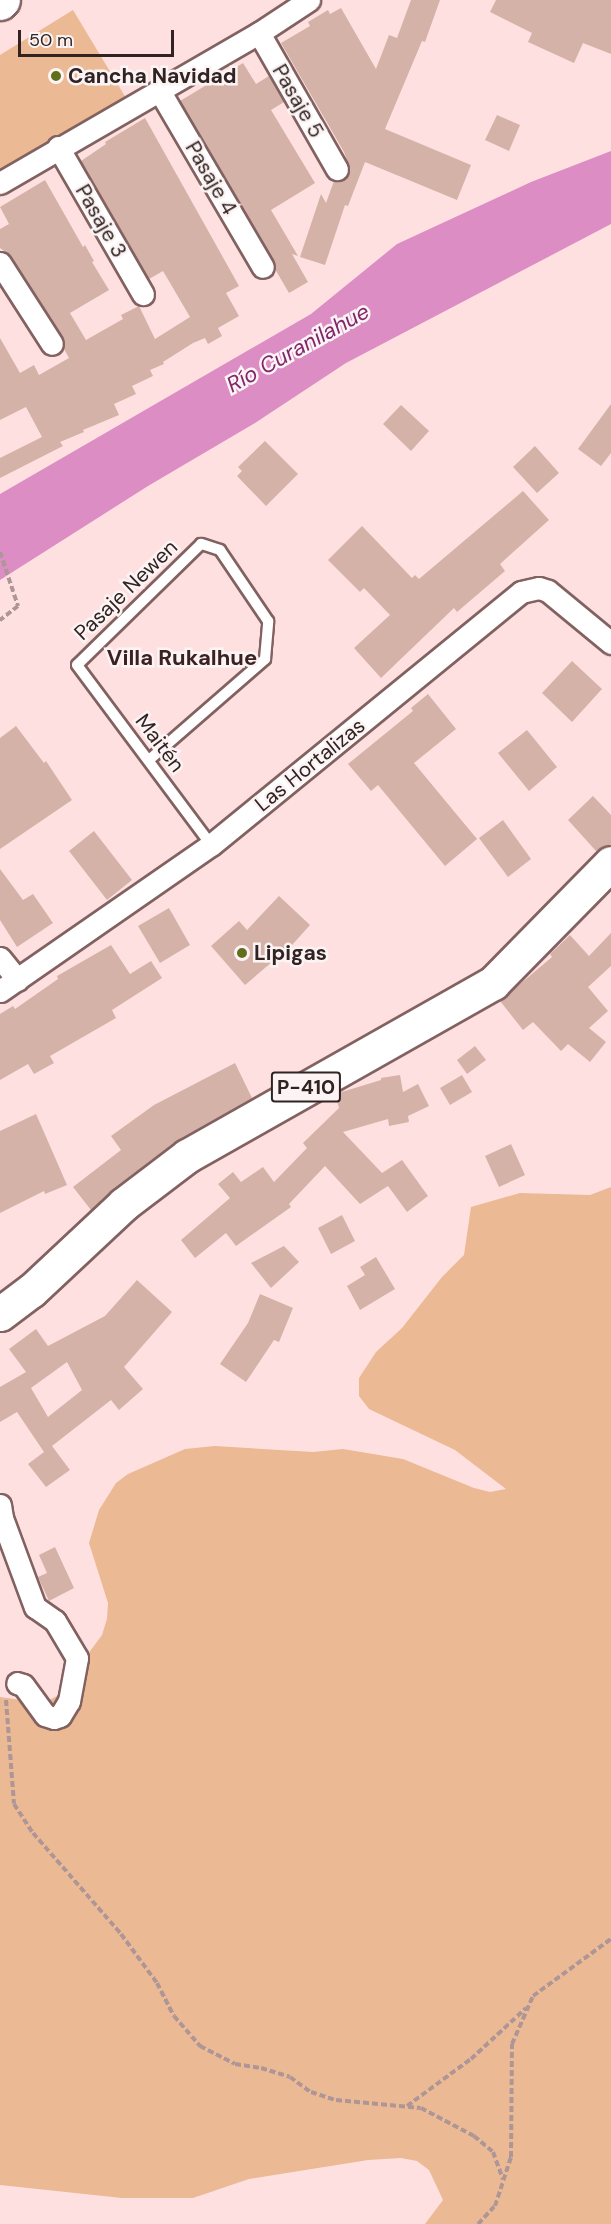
<!DOCTYPE html>
<meta charset="utf-8">
<style>
body{margin:0}
#map{position:relative;width:611px;height:2224px;overflow:hidden;background:#ffe0e0;font-family:"DM Sans",sans-serif}
div>[style]{position:absolute}
[style*='--x']{left:calc(var(--x)*1px);top:calc(var(--y)*1px);width:calc(var(--w)*1px);rotate:calc(var(--a)*1deg)}
.green>*{inset:0;background:#ebb993}
.water>*{inset:0;background:#db8dc4}
.building>*{inset:0;background:#d4b2a7}
.path>*{height:4px;margin-top:-2px;transform-origin:0;background:repeating-linear-gradient(90deg,#ae9696 0 6px,transparent 0 9px)}
.roads{filter:drop-shadow(2px 0 #826261) drop-shadow(-2px 0 #826261) drop-shadow(0 2px #826261) drop-shadow(0 -2px #826261)}
.service>*{height:10px;margin:-5px;padding:0 5px;transform-origin:5px;border-radius:5px;background:#fff}
.minor>*{height:21px;margin:-10.5px;padding:0 10.5px;transform-origin:10.5px;border-radius:10.5px;background:#fff}
.primary>*{height:33px;margin:-16.5px;padding:0 16.5px;transform-origin:16.5px;border-radius:16.5px;background:#fff}
.dots>*{width:16px;height:16px;translate:-50% -50%;box-sizing:border-box;border:3px solid #fcf4f4;border-radius:50%}
span{translate:-50% -50%;white-space:nowrap;text-align:center;line-height:1.15;-webkit-text-stroke:5px #fcf4f4;paint-order:stroke}
.shield-label span{padding:2px 4px;background:#fcf4f4;border:2px solid;border-radius:4px;-webkit-text-stroke-width:0}
.shield-label{font-size:20px;color:#302322;font-weight:700}
.poi-label{font-size:21px;color:#302322;font-weight:700}
.left{translate:0 -50%;text-align:left}
.street-label{font-size:21px;color:#302322}
.water-label{font-size:22px;color:#81266c;font-style:italic}
.neighbourhood-label{font-size:22px;color:#3c2122;font-weight:700}
.scale{position:absolute;left:18px;top:30px;width:156px;height:27px;box-sizing:border-box;border:3px solid #302322;border-top:0;padding-left:8px;font-size:18px;line-height:21px;white-space:nowrap;color:#302322;-webkit-text-stroke:4px #fcf4f4;paint-order:stroke}
</style>
<div id="map">
<div class="green">
<i style="clip-path:polygon(73px 10px,126px 98px,0 175px,0 55px)"></i>
<i style="clip-path:polygon(611px 1187px,611px 2224px,425px 2224px,443px 2200px,429px 2170px,417px 2161px,401px 2158px,368px 2160px,249px 2179px,193px 2198px,122px 2198px,0 2185px,0 1697px,43px 1703px,57px 1696px,102px 1635px,107px 1619px,108px 1603px,89px 1543px,99px 1510px,116px 1483px,128px 1474px,185px 1449px,215px 1446px,313px 1452px,343px 1449px,403px 1459px,474px 1488px,490px 1492px,506px 1489px,455px 1450px,369px 1409px,359px 1396px,359px 1378px,376px 1352px,402px 1328px,442px 1277px,464px 1255px,471px 1207px,520px 1193px,590px 1195px)"></i>
</div>
<div class="water">
<i style="clip-path:polygon(611px 151px,611px 224px,346px 363px,255px 423px,148px 486px,0 580px,0 494px,311px 314px,397px 244px,531px 182px)"></i>
</div>
<div class="building">
<i style="clip-path:polygon(411px 0,440px 0,425px 42px,422px 41px,385px 129px,471px 165px,457px 200px,365px 162px,348px 206px,345px 205px,325px 265px,300px 257px,321px 194px,326px 203px,334px 181px,344px 180px,350px 168px,344px 152px,281px 43px,310px 26px,308px 22px,328px 10px,330px 14px,341px 8px,376px 69px,389px 35px,397px 38px)"></i>
<i style="clip-path:polygon(496px 0,611px 0,611px 54px,583px 43px,574px 63px,528px 42px,532px 33px,490px 12px)"></i>
<i style="clip-path:polygon(243px 63px,256px 84px,269px 76px,284px 102px,271px 110px,315px 183px,271px 210px,298px 256px,292px 254px,308px 282px,289px 293px,275px 269px,274px 261px,180px 101px)"></i>
<i style="clip-path:polygon(497px 115px,520px 125px,509px 151px,485px 140px)"></i>
<i style="clip-path:polygon(145px 118px,239px 286px,226px 293px,239px 316px,218px 328px,222px 336px,208px 344px,205px 338px,193px 343px,163px 362px,164px 364px,150px 370px,153px 376px,132px 386px,136px 394px,114px 404px,119px 415px,83px 430px,84px 432px,60px 442px,63px 446px,0 478px,0 458px,42px 437px,26px 407px,0 420px,0 338px,20px 373px,34px 365px,39px 375px,69px 358px,64px 349px,63px 337px,11px 256px,0 248px,0 229px,9px 224px,0 207px,45px 180px,83px 247px,85px 245px,94px 261px,92px 262px,109px 290px,70px 313px,86px 340px,123px 319px,121px 315px,139px 306px,155px 339px,190px 317px,163px 271px,149px 279px,81px 161px,106px 144px,105px 142px)"></i>
<i style="clip-path:polygon(611px 404px,611px 453px,601px 466px,578px 449px)"></i>
<i style="clip-path:polygon(401px 405px,429px 431px,411px 451px,383px 424px)"></i>
<i style="clip-path:polygon(265px 441px,298px 474px,266px 506px,237px 476px,242px 471px,238px 467px)"></i>
<i style="clip-path:polygon(535px 446px,559px 473px,537px 493px,513px 467px)"></i>
<i style="clip-path:polygon(523px 491px,549px 520px,500px 564px,505px 571px,457px 612px,454px 608px,381px 678px,354px 648px,390px 615px,364px 588px,360px 592px,328px 560px,362px 526px,412px 578px,415px 575px,419px 579px)"></i>
<i style="clip-path:polygon(572px 661px,602px 689px,572px 722px,542px 693px)"></i>
<i style="clip-path:polygon(428px 694px,456px 729px,414px 763px,477px 839px,445px 866px,378px 785px,371px 791px,348px 764px,413px 711px,411px 708px)"></i>
<i style="clip-path:polygon(16px 726px,44px 763px,46px 761px,72px 800px,0 849px,0 738px)"></i>
<i style="clip-path:polygon(527px 730px,557px 767px,529px 791px,498px 753px)"></i>
<i style="clip-path:polygon(593px 796px,611px 815px,611px 844px,596px 851px,568px 820px)"></i>
<i style="clip-path:polygon(503px 820px,531px 859px,508px 877px,479px 838px)"></i>
<i style="clip-path:polygon(94px 831px,132px 880px,107px 900px,69px 851px)"></i>
<i style="clip-path:polygon(0 869px,23px 900px,33px 894px,53px 923px,17px 947px,0 920px)"></i>
<i style="clip-path:polygon(279px 896px,310px 925px,292px 945px,245px 985px,211px 946px,239px 921px,247px 930px)"></i>
<i style="clip-path:polygon(169px 908px,190px 945px,160px 963px,138px 926px)"></i>
<i style="clip-path:polygon(611px 933px,611px 966px,588px 987px,608px 1011px,589px 1028px,606px 1042px,590px 1062px,568px 1044px,561px 1051px,533px 1022px,523px 1030px,500px 1001px,552px 957px,550px 954px,570px 935px,589px 956px)"></i>
<i style="clip-path:polygon(111px 945px,130px 974px,151px 961px,162px 978px,112px 1010px,116px 1018px,50px 1056px,54px 1063px,34px 1074px,28px 1064px,0 1080px,0 1014px,13px 1006px,15px 1009px,58px 979px,57px 976px)"></i>
<i style="clip-path:polygon(475px 1046px,486px 1060px,467px 1074px,457px 1060px)"></i>
<i style="clip-path:polygon(235px 1063px,252px 1098px,176px 1141px,113px 1189px,91px 1210px,73px 1187px,121px 1150px,111px 1136px,154px 1105px)"></i>
<i style="clip-path:polygon(400px 1075px,403px 1092px,418px 1084px,429px 1106px,408px 1116px,409px 1122px,389px 1126px,388px 1119px,343px 1132px,382px 1173px,402px 1160px,428px 1196px,407px 1212px,388px 1186px,360px 1204px,325px 1166px,289px 1204px,291px 1207px,236px 1246px,226px 1233px,195px 1258px,181px 1240px,230px 1198px,218px 1184px,233px 1172px,241px 1182px,263px 1167px,274px 1182px,307px 1148px,303px 1143px,339px 1108px,335px 1094px,381px 1080px,381px 1078px)"></i>
<i style="clip-path:polygon(462px 1075px,472px 1092px,450px 1105px,440px 1088px)"></i>
<i style="clip-path:polygon(36px 1114px,67px 1185px,45px 1194px,44px 1191px,0 1213px,0 1131px)"></i>
<i style="clip-path:polygon(511px 1144px,525px 1175px,499px 1187px,485px 1156px)"></i>
<i style="clip-path:polygon(342px 1215px,355px 1241px,331px 1254px,318px 1228px)"></i>
<i style="clip-path:polygon(284px 1246px,299px 1262px,271px 1288px,251px 1263px)"></i>
<i style="clip-path:polygon(376px 1257px,395px 1289px,360px 1310px,347px 1286px,365px 1275px,360px 1267px)"></i>
<i style="clip-path:polygon(evenodd,137px 1280px,172px 1312px,124px 1367px,143px 1389px,119px 1410px,111px 1400px,52px 1446px,70px 1470px,46px 1487px,28px 1464px,44px 1452px,17px 1412px,0 1422px,0 1387px,26px 1372px,9px 1349px,36px 1329px,48px 1346px,105px 1316px,137px 1280px,67px 1362px,82px 1390px,48px 1417px,31px 1388px,67px 1362px)"></i>
<i style="clip-path:polygon(260px 1294px,293px 1308px,279px 1342px,274px 1340px,246px 1382px,220px 1364px,248px 1323px)"></i>
<i style="clip-path:polygon(55px 1547px,74px 1588px,49px 1601px,38px 1577px,47px 1573px,39px 1555px)"></i>
</div>
<div class="path">
<i style="--x:0;--y:552;--w:57;--a:71.6"></i>
<i style="--x:18;--y:606;--w:23;--a:142"></i>
<i style="--x:6;--y:1700;--w:104;--a:85.6"></i>
<i style="--x:14;--y:1804;--w:35;--a:57"></i>
<i style="--x:33;--y:1833;--w:134;--a:48.9"></i>
<i style="--x:121;--y:1934;--w:61;--a:53.7"></i>
<i style="--x:157;--y:1983;--w:37;--a:63"></i>
<i style="--x:174;--y:2016;--w:40;--a:49"></i>
<i style="--x:200;--y:2046;--w:39;--a:27"></i>
<i style="--x:235;--y:2064;--w:26;--a:9"></i>
<i style="--x:261;--y:2068;--w:30;--a:17"></i>
<i style="--x:290;--y:2077;--w:26;--a:36"></i>
<i style="--x:311;--y:2092;--w:26;--a:18"></i>
<i style="--x:336;--y:2100;--w:85;--a:5.4"></i>
<i style="--x:421;--y:2108;--w:60;--a:27.8"></i>
<i style="--x:474;--y:2136;--w:25;--a:40"></i>
<i style="--x:493;--y:2152;--w:29;--a:70"></i>
<i style="--x:407;--y:2106;--w:79;--a:-36.3"></i>
<i style="--x:471;--y:2059;--w:75;--a:-42.8"></i>
<i style="--x:478;--y:2224;--w:25;--a:-47"></i>
<i style="--x:495;--y:2206;--w:52;--a:-71.9"></i>
<i style="--x:511;--y:2157;--w:113;--a:-89.5"></i>
<i style="--x:512;--y:2044;--w:52;--a:-66.4"></i>
<i style="--x:533;--y:1996;--w:97;--a:-36.2"></i>
</div>
<div class="roads">
<div class="service">
<i style="--x:149;--y:760;--w:154;--a:-41"></i>
<i style="--x:265;--y:659;--w:38;--a:-85"></i>
<i style="--x:268;--y:621;--w:86;--a:-124.1"></i>
<i style="--x:220;--y:550;--w:20;--a:-162"></i>
<i style="--x:201;--y:544;--w:173;--a:135.7"></i>
<i style="--x:77;--y:665;--w:224;--a:53.3"></i>
</div>
<div class="minor">
<i style="--x:259;--y:33;--w:157;--a:60.2"></i>
<i style="--x:159;--y:90;--w:205;--a:59.6"></i>
<i style="--x:58;--y:147;--w:170;--a:60"></i>
<i style="--x:0;--y:183;--w:299;--a:-30.1"></i>
<i style="--x:259;--y:33;--w:60;--a:-33.4"></i>
<i style="--x:0;--y:263;--w:96;--a:57.3"></i>
<i style="--x:0;--y:958;--w:28;--a:51"></i>
<i style="--x:0;--y:991;--w:257;--a:-34.7"></i>
<i style="--x:211;--y:845;--w:400;--a:-39.2"></i>
<i style="--x:521;--y:592;--w:18;--a:-13"></i>
<i style="--x:539;--y:588;--w:9;--a:18"></i>
<i style="--x:548;--y:591;--w:82;--a:39.5"></i>
<i style="--x:0;--y:1505;--w:13;--a:81"></i>
<i style="--x:2;--y:1518;--w:95;--a:69.7"></i>
<i style="--x:35;--y:1607;--w:24;--a:35"></i>
<i style="--x:55;--y:1621;--w:43;--a:59.3"></i>
<i style="--x:77;--y:1658;--w:44;--a:100.5"></i>
<i style="--x:69;--y:1701;--w:17;--a:121"></i>
<i style="--x:60;--y:1716;--w:6;--a:162"></i>
<i style="--x:54;--y:1718;--w:9;--a:-162"></i>
<i style="--x:45;--y:1715;--w:37;--a:-126"></i>
<i style="--x:23;--y:1685;--w:6;--a:-162"></i>
</div>
<div class="primary">
<i style="--x:0;--y:3;--w:4;--a:-45"></i>
<i style="--x:0;--y:1314;--w:39;--a:-37"></i>
<i style="--x:31;--y:1291;--w:127;--a:-43.1"></i>
<i style="--x:124;--y:1204;--w:79;--a:-37.3"></i>
<i style="--x:187;--y:1156;--w:352;--a:-29.5"></i>
<i style="--x:493;--y:983;--w:168;--a:-45.5"></i>
</div>
</div>
<div class="dots">
<i style="left:56px;top:76px;background:#606f1b"></i>
<i style="left:242px;top:953px;background:#606f1b"></i>
</div>
<div class="shield-label">
<span style="left:306px;top:1087px">P-410</span>
</div>
<div class="poi-label">
<span class="left" style="left:68px;top:76px">Cancha Navidad</span>
<span class="left" style="left:254px;top:953px">Lipigas</span>
</div>
<div class="street-label">
<span style="left:298px;top:101px;rotate:60deg">Pasaje 5</span>
<span style="left:211px;top:178px;rotate:60deg">Pasaje 4</span>
<span style="left:101px;top:221px;rotate:60deg">Pasaje 3</span>
<span style="left:126px;top:590px;rotate:-44deg">Pasaje Newen</span>
<span style="left:160px;top:743px;rotate:53deg">Maitén</span>
<span style="left:310px;top:765px;rotate:-39deg">Las Hortalizas</span>
</div>
<div class="water-label">
<span style="left:298px;top:348px;rotate:-29deg">Río Curanilahue</span>
</div>
<div class="neighbourhood-label">
<span style="left:182px;top:658px">Villa Rukalhue</span>
</div>
<div class="scale">50 m</div>
</div>
